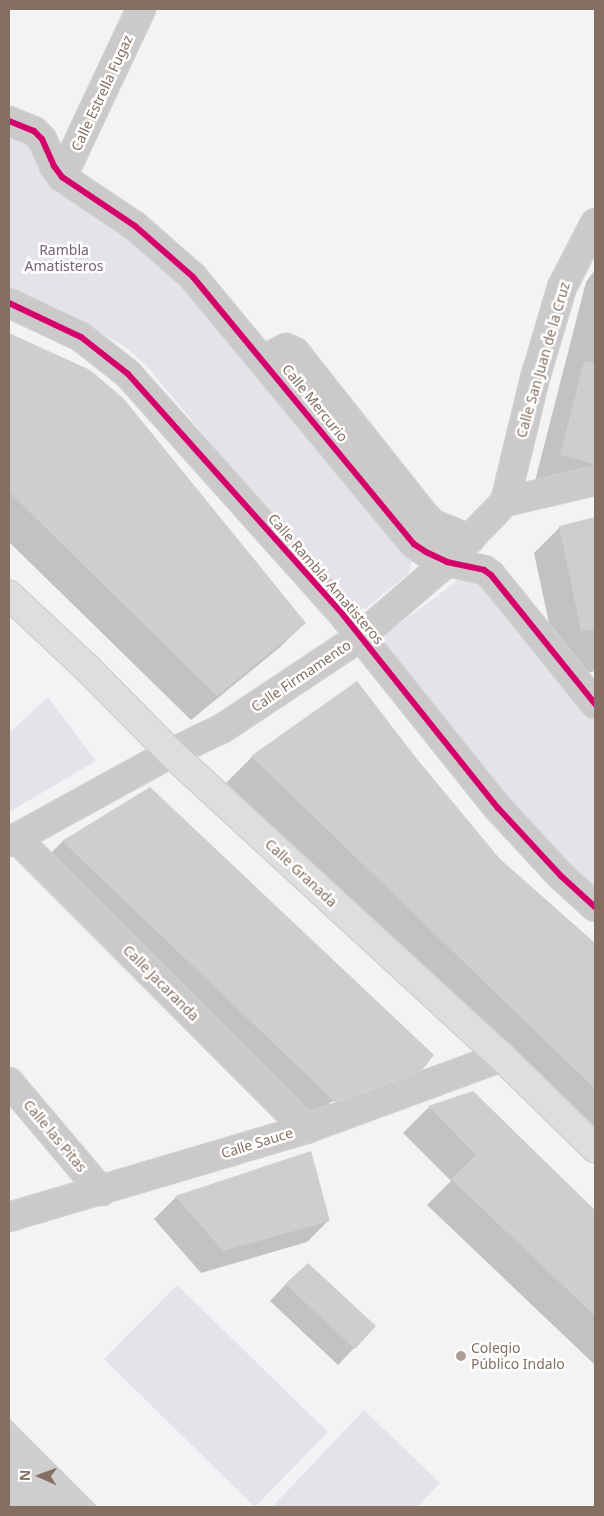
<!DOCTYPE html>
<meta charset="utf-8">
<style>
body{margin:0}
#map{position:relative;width:604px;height:1516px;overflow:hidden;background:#f3f3f5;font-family:"Noto Sans",sans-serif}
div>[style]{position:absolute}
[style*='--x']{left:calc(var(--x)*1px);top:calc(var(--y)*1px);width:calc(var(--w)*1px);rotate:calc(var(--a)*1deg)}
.green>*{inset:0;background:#e5e3e9}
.shadow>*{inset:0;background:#0003}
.building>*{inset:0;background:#cfcece}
.roads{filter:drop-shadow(1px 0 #d1cfcf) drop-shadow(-1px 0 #d1cfcf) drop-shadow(0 1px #d1cfcf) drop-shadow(0 -1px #d1cfcf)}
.minor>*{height:28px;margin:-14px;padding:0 14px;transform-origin:14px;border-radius:14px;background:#cbc9c9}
.major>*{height:28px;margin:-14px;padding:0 14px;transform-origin:14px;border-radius:14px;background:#dfdede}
.cycleway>*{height:6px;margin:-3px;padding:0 3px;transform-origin:3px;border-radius:3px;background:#d6006c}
.dots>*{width:14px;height:14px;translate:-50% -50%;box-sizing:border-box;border:2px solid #fff;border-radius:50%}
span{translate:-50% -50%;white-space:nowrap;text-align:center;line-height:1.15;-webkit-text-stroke:5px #fff;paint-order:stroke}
.street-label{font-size:14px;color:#856f63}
.park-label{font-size:14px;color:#74627b}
.poi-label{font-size:14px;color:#856f63}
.left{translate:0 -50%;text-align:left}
.frame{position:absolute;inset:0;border:10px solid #856f63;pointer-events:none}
.north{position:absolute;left:15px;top:1451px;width:50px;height:50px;-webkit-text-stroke:4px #fff;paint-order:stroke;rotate:272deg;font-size:14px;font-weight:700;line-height:20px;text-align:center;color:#856f63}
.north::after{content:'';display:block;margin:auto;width:18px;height:22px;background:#856f63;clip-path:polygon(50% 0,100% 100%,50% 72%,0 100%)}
</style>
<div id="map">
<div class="green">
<i style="clip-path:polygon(9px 133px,25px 138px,182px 282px,410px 556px,412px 562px,408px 574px,366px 608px,354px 610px,317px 573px,147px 366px,127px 348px,108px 337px,9px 293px)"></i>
<i style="clip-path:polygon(464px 576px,480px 578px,595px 716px,595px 898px,551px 856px,382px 648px,383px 640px,386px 634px)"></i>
<i style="clip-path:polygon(48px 697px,96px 761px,9px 812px,9px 733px)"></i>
<i style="clip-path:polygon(177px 1285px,328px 1432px,255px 1507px,104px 1359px)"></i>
<i style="clip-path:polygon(364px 1410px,440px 1483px,417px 1507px,272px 1507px)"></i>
</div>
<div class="shadow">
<i style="clip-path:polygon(595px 270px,595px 476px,566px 488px,535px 481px,586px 282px)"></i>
<i style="clip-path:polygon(9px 334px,89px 371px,305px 623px,279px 648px,191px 720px,9px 542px)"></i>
<i style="clip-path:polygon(595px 518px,595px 671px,561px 679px,534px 553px,560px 527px)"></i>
<i style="clip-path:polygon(357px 682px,416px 760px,500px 860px,595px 944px,595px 1140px,226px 783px,252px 757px)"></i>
<i style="clip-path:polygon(evenodd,150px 788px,421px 1069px,395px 1095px,309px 1126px,37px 867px,62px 842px,150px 788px,403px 1075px,405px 1077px,330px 1105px,329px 1103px,403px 1075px)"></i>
<i style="clip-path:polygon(472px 1093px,595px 1212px,595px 1365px,427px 1205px,451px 1181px,403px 1133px,428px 1108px)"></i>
<i style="clip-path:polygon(176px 1197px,329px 1220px,307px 1242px,201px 1273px,154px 1219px)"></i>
<i style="clip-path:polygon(286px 1284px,375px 1326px,338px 1365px,270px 1301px)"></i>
<i style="clip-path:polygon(9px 1419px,96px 1507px,9px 1507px)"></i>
</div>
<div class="building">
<i style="clip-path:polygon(9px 333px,90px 370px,124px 399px,306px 623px,217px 696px,9px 492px)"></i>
<i style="clip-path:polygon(584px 361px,595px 363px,595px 464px,560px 455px)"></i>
<i style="clip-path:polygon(595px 517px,595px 630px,581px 631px,559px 526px)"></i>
<i style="clip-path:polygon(357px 681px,417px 759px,500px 859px,595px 943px,595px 1089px,251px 756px)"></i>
<i style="clip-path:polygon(150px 787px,434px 1055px,422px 1070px,335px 1102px,62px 841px)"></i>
<i style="clip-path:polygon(473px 1091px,595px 1210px,595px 1316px,451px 1179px,476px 1155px,428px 1106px)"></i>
<i style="clip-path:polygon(311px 1151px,330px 1221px,223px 1251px,175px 1196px)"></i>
<i style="clip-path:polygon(308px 1263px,376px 1326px,355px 1349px,285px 1284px)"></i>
<i style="clip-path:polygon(9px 1418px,98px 1507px,9px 1507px)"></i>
</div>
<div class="roads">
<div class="minor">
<i style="--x:9;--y:121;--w:27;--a:22"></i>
<i style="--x:34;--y:131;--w:11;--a:45"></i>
<i style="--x:42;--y:139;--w:30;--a:66"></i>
<i style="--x:54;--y:166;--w:14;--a:54"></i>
<i style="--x:62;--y:177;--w:88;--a:33.9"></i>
<i style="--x:135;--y:226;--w:77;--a:41.3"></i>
<i style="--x:193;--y:277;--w:347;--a:50.4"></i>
<i style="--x:414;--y:544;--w:14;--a:34"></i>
<i style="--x:426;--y:552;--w:23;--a:25"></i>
<i style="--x:447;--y:562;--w:38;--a:12"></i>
<i style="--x:484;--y:570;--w:9;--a:36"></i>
<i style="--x:491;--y:575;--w:166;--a:51.1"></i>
<i style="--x:62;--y:177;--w:186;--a:-64.8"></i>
<i style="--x:9;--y:303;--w:80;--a:25.3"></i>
<i style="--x:81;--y:337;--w:60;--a:38.2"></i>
<i style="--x:128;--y:374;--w:324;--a:48.2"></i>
<i style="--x:344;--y:616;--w:246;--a:51.3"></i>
<i style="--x:498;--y:808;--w:93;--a:47.2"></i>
<i style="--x:561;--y:876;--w:46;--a:42.4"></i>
<i style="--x:263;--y:360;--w:26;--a:-28"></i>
<i style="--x:286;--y:348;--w:10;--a:24"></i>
<i style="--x:295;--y:352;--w:211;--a:51.6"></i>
<i style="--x:426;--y:517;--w:10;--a:45"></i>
<i style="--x:433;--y:524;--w:40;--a:22"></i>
<i style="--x:505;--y:502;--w:128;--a:-76.4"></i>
<i style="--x:535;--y:378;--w:95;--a:-73.5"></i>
<i style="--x:562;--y:287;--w:72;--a:-62.7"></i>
<i style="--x:16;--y:838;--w:411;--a:45.1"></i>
<i style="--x:9;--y:842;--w:185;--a:-28.8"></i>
<i style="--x:171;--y:753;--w:58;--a:-25.7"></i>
<i style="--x:223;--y:728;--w:164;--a:-33.6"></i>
<i style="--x:360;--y:637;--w:115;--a:-40.8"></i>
<i style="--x:447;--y:562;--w:83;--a:-46"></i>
<i style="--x:505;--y:502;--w:92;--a:-13.1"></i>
<i style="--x:9;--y:1082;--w:143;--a:49.8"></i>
<i style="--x:9;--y:1217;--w:310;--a:-16.5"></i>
<i style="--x:306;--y:1129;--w:209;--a:-20.2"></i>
</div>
<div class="major">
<i style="--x:9;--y:595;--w:107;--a:43.1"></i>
<i style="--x:87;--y:668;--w:120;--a:45.3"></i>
<i style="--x:171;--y:753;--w:449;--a:42.6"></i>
<i style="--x:502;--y:1057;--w:130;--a:44.4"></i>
</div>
</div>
<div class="cycleway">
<i style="--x:9;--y:121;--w:27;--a:22"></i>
<i style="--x:34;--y:131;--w:11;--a:45"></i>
<i style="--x:42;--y:139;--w:30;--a:66"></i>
<i style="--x:54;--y:166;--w:14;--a:54"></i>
<i style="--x:62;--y:177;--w:88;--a:33.9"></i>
<i style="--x:135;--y:226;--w:77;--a:41.3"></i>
<i style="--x:193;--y:277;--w:347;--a:50.4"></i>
<i style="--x:414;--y:544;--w:14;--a:34"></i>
<i style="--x:426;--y:552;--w:23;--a:25"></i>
<i style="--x:447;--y:562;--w:38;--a:12"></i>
<i style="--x:484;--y:570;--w:9;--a:36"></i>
<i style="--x:491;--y:575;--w:166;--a:51.1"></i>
<i style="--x:9;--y:303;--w:80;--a:25.3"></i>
<i style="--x:81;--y:337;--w:60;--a:38.2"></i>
<i style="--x:128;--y:374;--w:324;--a:48.2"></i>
<i style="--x:344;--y:616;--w:246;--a:51.3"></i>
<i style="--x:498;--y:808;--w:93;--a:47.2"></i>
<i style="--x:561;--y:876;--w:46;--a:42.4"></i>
</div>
<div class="dots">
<i style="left:461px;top:1356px;background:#ac9d96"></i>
</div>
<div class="street-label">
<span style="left:102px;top:93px;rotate:-65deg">Calle Estrella Fugaz</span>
<span style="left:543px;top:360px;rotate:-74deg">Calle San Juan de la Cruz</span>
<span style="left:315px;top:403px;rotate:51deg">Calle Mercurio</span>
<span style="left:326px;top:579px;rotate:49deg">Calle Rambla Amatisteros</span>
<span style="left:301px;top:676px;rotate:-34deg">Calle Firmamento</span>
<span style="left:301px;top:873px;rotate:43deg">Calle Granada</span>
<span style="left:161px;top:983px;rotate:45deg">Calle Jacaranda</span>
<span style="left:55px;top:1136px;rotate:50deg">Calle las Pitas</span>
<span style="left:257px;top:1143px;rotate:-17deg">Calle Sauce</span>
</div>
<div class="park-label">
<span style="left:64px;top:258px">Rambla<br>Amatisteros</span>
</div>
<div class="poi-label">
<span class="left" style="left:471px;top:1356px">Colegio<br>Público Indalo</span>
</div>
<div class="frame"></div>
<div class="north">N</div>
</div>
